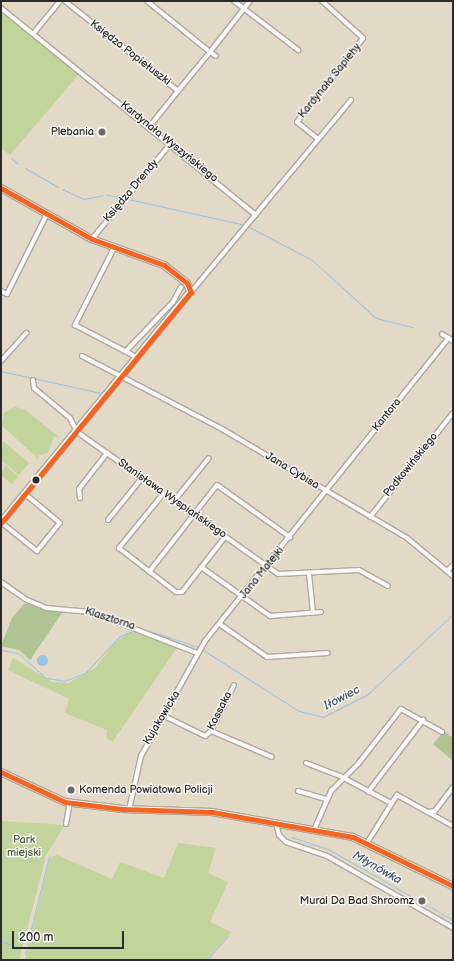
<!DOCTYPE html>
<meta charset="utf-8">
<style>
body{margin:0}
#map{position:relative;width:454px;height:961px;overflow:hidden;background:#e2d9c7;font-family:"Balsamiq Sans",sans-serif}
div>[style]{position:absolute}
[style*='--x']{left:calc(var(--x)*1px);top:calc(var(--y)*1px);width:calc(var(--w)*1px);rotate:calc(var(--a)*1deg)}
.green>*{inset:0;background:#c3d39c}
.forest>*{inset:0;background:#afc393}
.water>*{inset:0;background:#98c5e2}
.round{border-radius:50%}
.stream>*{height:1px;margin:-0.5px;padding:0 0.5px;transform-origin:0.5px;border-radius:0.5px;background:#98c5e2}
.roads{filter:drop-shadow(1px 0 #aea99d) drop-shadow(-1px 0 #aea99d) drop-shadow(0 1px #aea99d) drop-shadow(0 -1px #aea99d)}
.street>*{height:4px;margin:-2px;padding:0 2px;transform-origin:2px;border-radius:2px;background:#fbf9f7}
.secondary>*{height:5.5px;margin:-2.75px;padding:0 2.75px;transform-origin:2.75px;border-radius:2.75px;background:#fbf9f7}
.bus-1>*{height:5px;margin:-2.5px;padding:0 2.5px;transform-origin:2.5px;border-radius:2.5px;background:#f26522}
.dots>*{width:11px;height:11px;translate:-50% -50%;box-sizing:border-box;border:2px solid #f6f6f2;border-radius:50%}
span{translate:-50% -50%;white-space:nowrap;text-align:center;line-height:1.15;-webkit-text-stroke:3px #f6f6f2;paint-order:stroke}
.street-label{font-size:11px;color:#2b2b2b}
.poi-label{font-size:11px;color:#2b2b2b}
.right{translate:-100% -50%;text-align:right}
.left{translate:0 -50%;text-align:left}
.park-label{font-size:11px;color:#515c42}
.water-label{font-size:12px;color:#425666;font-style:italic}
.frame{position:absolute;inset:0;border:2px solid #2b2b2b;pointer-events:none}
.scale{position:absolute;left:12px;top:931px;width:112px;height:18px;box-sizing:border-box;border:2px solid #2b2b2b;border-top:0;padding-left:5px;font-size:12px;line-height:14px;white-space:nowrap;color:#2b2b2b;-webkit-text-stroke:3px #f6f6f2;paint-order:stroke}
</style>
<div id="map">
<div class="green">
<i style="clip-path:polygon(1px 12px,79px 74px,10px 155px,1px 148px)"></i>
<i style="clip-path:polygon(15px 407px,24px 409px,59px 437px,54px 437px,48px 453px,37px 455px,39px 459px,2px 426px,4px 413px)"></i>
<i style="clip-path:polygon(3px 441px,29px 463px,19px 475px,1px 460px)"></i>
<i style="clip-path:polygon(5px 465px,18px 476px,12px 484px,1px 475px)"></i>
<i style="clip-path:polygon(130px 632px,179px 645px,113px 741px,106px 739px,107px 730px,65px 713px,69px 699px,8px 670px,13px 658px,52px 682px,68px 683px,95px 668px,115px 643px)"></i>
<i style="clip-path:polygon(1px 821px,65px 825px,46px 855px,19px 960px,1px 960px)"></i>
<i style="clip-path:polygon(178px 843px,216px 848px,208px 873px,228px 882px,210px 922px,231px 932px,207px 960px,25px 960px,50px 857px,57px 855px,112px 879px,120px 862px,164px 878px)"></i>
</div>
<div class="forest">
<i style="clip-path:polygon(25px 603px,62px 613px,30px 660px,19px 650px,1px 646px,12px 618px)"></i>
<i style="clip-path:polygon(444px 731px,453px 738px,453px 761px,433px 744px)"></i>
</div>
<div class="water">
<i class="round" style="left:36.5px;top:654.5px;width:11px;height:11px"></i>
</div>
<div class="stream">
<i style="--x:11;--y:158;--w:9;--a:41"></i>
<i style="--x:25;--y:168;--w:38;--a:30"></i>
<i style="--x:62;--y:189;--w:23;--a:25"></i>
<i style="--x:83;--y:199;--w:20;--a:-11"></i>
<i style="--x:106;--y:195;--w:15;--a:8"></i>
<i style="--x:128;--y:199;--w:120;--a:12.5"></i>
<i style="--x:249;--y:227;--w:71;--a:27.6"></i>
<i style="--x:312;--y:260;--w:86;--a:42.2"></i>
<i style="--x:376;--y:318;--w:37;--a:14"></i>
<i style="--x:1;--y:371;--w:101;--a:12.5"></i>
<i style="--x:150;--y:631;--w:51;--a:18.4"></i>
<i style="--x:1;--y:650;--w:17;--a:10"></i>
<i style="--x:18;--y:653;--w:38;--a:42"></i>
<i style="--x:46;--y:678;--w:18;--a:9"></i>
<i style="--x:64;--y:681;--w:22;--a:-21"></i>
<i style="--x:85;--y:673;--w:51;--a:-46.6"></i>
<i style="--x:120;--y:636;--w:14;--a:-21"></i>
<i style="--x:203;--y:650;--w:114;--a:32.4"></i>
<i style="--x:299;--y:711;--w:25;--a:14"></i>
<i style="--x:323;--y:717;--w:51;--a:-27.1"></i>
<i style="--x:368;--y:694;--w:117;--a:-43.3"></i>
<i style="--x:291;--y:837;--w:39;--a:18"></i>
<i style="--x:328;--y:849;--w:144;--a:29.6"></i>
<i style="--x:451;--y:933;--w:2;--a:27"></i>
<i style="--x:1;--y:941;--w:19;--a:21"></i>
<i style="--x:27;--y:945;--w:92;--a:-76.1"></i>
<i style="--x:25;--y:954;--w:4;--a:-76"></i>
<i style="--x:207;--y:960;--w:32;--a:-49"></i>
</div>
<div class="roads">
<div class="street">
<i style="--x:65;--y:1;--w:144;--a:38.5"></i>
<i style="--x:178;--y:91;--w:45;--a:128.7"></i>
<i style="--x:147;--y:1;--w:81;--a:39"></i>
<i style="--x:210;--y:52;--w:50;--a:129.4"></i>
<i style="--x:234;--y:1;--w:81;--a:37.4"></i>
<i style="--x:1;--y:8;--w:328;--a:39.1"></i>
<i style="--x:33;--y:34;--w:43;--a:-50.7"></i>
<i style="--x:216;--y:56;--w:7;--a:-146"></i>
<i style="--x:210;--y:52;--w:65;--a:-51.9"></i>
<i style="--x:318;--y:139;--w:27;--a:-141"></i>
<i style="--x:297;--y:122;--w:107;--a:-51.8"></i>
<i style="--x:363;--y:38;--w:55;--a:-137.9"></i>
<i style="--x:92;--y:239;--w:124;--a:-50.5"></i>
<i style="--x:115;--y:246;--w:89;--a:116.9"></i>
<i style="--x:75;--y:325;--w:71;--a:27.6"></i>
<i style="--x:1;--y:291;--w:7;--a:27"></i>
<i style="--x:7;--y:294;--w:89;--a:-63.4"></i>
<i style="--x:191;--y:292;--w:250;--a:-50.2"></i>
<i style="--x:442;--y:334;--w:13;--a:32"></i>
<i style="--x:126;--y:351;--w:68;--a:-46.2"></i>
<i style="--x:173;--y:302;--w:17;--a:-62"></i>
<i style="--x:82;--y:356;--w:158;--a:27.5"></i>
<i style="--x:222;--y:429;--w:215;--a:30.5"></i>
<i style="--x:407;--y:538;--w:60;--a:39.6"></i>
<i style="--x:1;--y:361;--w:38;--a:-48"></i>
<i style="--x:33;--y:380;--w:8;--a:83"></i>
<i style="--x:34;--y:388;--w:47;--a:39.8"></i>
<i style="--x:70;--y:418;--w:16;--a:63"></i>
<i style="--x:77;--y:432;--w:246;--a:35.2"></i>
<i style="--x:278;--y:574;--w:81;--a:-2.8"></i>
<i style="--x:359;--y:570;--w:33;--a:29"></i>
<i style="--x:163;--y:494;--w:70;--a:129.2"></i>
<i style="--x:119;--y:548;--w:72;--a:37.7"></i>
<i style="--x:176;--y:592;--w:6;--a:0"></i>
<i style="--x:182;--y:592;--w:70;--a:-52"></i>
<i style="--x:80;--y:498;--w:9;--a:-96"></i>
<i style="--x:79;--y:489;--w:46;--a:-52.1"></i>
<i style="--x:174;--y:501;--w:55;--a:-50.9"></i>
<i style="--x:370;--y:517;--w:133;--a:-51.4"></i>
<i style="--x:108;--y:520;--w:54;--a:-51"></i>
<i style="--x:2;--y:523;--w:45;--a:38.7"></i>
<i style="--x:37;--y:551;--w:36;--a:-51"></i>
<i style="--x:60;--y:523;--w:45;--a:-140.4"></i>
<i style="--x:201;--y:567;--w:85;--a:35.4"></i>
<i style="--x:270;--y:616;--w:51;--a:-4.5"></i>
<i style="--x:447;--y:571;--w:8;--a:-45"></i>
<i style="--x:149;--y:572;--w:110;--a:-52"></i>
<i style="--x:217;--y:485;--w:90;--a:35.5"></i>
<i style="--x:309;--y:574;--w:39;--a:84"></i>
<i style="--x:1;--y:582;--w:29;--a:35"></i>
<i style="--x:25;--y:599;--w:23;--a:23"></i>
<i style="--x:46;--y:608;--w:45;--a:5.1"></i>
<i style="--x:91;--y:612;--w:114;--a:21.1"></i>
<i style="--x:221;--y:625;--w:56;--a:34.8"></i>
<i style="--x:267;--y:657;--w:61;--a:-3.8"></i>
<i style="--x:162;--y:715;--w:48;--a:26"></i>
<i style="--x:205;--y:736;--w:8;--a:-40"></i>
<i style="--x:211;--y:731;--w:51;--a:-63.4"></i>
<i style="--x:211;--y:731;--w:66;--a:23.1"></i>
<i style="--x:306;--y:763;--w:36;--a:21"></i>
<i style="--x:340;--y:776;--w:58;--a:27.9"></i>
<i style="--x:298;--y:791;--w:29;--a:16"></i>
<i style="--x:368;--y:792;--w:91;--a:-52.6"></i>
<i style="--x:129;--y:810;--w:55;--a:-77.5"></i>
<i style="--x:141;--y:756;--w:132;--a:-60.9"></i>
<i style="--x:205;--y:641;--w:389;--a:-51.2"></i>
<i style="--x:428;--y:812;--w:7;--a:-8"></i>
<i style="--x:435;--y:811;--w:30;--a:-53"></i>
<i style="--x:276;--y:823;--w:12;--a:76"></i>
<i style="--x:279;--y:835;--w:10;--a:45"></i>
<i style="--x:286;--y:842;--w:43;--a:18.9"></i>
<i style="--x:327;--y:856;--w:145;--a:29.7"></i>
<i style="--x:66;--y:824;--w:22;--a:-80"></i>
<i style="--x:314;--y:830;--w:43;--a:-66.4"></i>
<i style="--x:331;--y:791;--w:38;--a:-45"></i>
<i style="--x:358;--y:764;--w:70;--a:-52"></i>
<i style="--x:401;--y:709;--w:47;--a:29.3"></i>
<i style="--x:367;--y:843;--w:57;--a:-58"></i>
<i style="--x:397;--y:795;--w:64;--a:29"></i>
</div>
<div class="secondary">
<i style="--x:1;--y:188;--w:104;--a:29.3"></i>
<i style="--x:92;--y:239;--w:77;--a:19.9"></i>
<i style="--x:164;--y:265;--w:29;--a:38"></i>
<i style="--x:187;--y:283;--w:10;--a:66"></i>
<i style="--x:191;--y:292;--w:299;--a:129.4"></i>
<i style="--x:1;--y:772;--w:71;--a:25.1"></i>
<i style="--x:65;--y:802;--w:58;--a:6.9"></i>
<i style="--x:123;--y:809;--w:89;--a:1.9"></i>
<i style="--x:212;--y:812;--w:143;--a:10.1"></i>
<i style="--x:353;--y:837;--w:111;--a:26.1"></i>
</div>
</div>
<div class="bus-1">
<i style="--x:1;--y:188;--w:104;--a:29.3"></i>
<i style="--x:92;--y:239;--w:77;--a:19.9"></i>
<i style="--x:164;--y:265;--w:29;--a:38"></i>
<i style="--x:187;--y:283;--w:10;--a:66"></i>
<i style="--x:1;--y:523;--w:299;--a:-50.6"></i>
<i style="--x:1;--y:772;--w:71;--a:25.1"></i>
<i style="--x:65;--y:802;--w:58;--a:6.9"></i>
<i style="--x:123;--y:809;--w:89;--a:1.9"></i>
<i style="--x:212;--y:812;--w:143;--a:10.1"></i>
<i style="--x:353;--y:837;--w:111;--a:26.1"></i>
</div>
<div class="dots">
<i style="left:102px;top:132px;background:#6b6862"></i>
<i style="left:36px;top:480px;background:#2b2b2b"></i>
<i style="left:71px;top:790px;background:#6b6862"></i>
<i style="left:422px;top:901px;background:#6b6862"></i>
</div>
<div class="street-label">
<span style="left:130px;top:53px;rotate:38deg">Księdza Popiełuszki</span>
<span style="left:330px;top:81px;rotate:-51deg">Kardynała Sapiehy</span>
<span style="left:169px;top:142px;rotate:39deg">Kardynała Wyszyńskiego</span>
<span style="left:131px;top:191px;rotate:-50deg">Księdza Drendy</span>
<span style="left:387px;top:415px;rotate:-51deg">Kantora</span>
<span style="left:411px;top:465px;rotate:-51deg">Podkowińskiego</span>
<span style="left:292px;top:471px;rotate:31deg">Jana Cybisa</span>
<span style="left:172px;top:499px;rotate:35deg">Stanisława Wyspiańskiego</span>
<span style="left:262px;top:573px;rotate:-51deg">Jana Matejki</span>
<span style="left:110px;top:619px;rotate:18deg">Klasztorna</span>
<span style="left:220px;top:711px;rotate:-63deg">Kossaka</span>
<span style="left:162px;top:718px;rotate:-59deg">Kujakowicka</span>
</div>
<div class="poi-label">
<span class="right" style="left:94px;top:132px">Plebania</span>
<span class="left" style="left:79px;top:790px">Komenda Powiatowa Policji</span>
<span class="right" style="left:414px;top:901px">Mural Da Bad Shroomz</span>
</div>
<div class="park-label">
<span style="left:24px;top:847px">Park<br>miejski</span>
</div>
<div class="water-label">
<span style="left:342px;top:698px;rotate:-28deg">Iłowiec</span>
<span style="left:377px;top:868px;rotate:30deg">Młynówka</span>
</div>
<div class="frame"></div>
<div class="scale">200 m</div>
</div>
